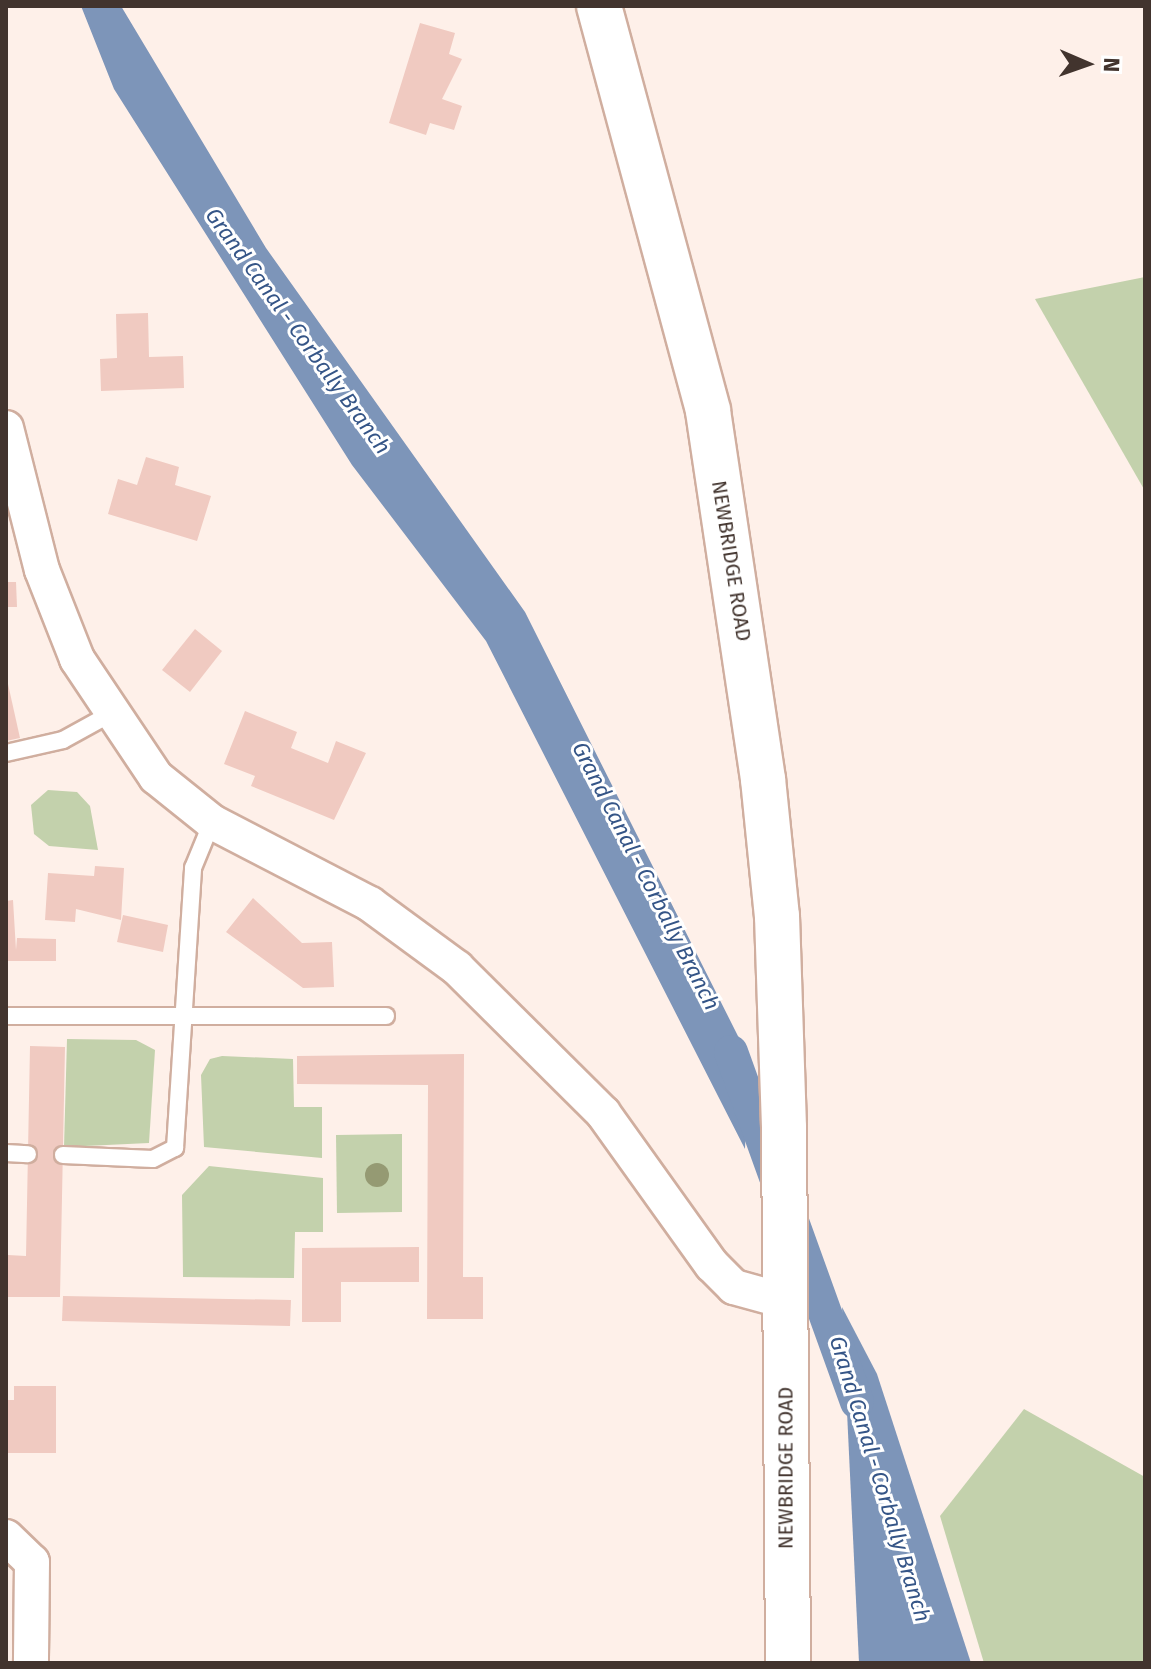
<!DOCTYPE html>
<style>
body{margin:0}
#map{position:relative;width:1151px;height:1669px;overflow:hidden;background:#fef0e9;font-family:"Fira Sans",sans-serif}
div>[style]{position:absolute}
[style*='--x']{left:calc(var(--x)*1px);top:calc(var(--y)*1px);width:calc(var(--w)*1px);rotate:calc(var(--a)*1deg)}
.green>*{inset:0;background:#c3d1ac}
.water>*{inset:0;background:#7d95b9}
.canal>*{height:34px;margin:-17px;padding:0 17px;transform-origin:17px;border-radius:17px;background:#7d95b9}
.building>*{inset:0;background:#f0cac1}
.roads{filter:drop-shadow(2px 0 #d0ae9f) drop-shadow(-2px 0 #d0ae9f) drop-shadow(0 2px #d0ae9f) drop-shadow(0 -2px #d0ae9f)}
.service>*{height:16px;margin:-8px;padding:0 8px;transform-origin:8px;border-radius:8px;background:#fff}
.minor>*{height:34px;margin:-17px;padding:0 17px;transform-origin:17px;border-radius:17px;background:#fff}
.secondary>*{height:44px;margin:-22px;padding:0 22px;transform-origin:22px;border-radius:22px;background:#fff}
.trees>*{width:24px;height:24px;margin:-12px;border-radius:50%;background:#959a73}
span{translate:-50% -50%;white-space:nowrap;text-align:center;line-height:1.15;-webkit-text-stroke:6px #fff;paint-order:stroke}
.street-label{font-size:20px;color:#42342e}
.water-label{font-size:22px;color:#355587;font-style:italic}
.frame{position:absolute;inset:0;border:8px solid #42342e;pointer-events:none}
.north{position:absolute;left:1047px;top:24px;width:80px;height:80px;-webkit-text-stroke:6px #fff;paint-order:stroke;rotate:92deg;font-size:22px;font-weight:700;line-height:32px;text-align:center;color:#42342e}
.north::after{content:'';display:block;margin:auto;width:28px;height:36px;background:#42342e;clip-path:polygon(50% 0,100% 100%,50% 72%,0 100%)}
</style>
<div id="map">
<div class="green">
<i style="clip-path:polygon(1145px 277px,1145px 491px,1035px 299px)"></i>
<i style="clip-path:polygon(48px 790px,77px 792px,90px 806px,98px 850px,49px 846px,34px 834px,31px 805px)"></i>
<i style="clip-path:polygon(67px 1039px,136px 1040px,155px 1050px,149px 1143px,64px 1147px)"></i>
<i style="clip-path:polygon(222px 1056px,293px 1059px,294px 1107px,322px 1107px,322px 1158px,204px 1147px,201px 1075px,210px 1059px)"></i>
<i style="clip-path:polygon(402px 1134px,402px 1212px,337px 1213px,336px 1135px)"></i>
<i style="clip-path:polygon(209px 1166px,323px 1178px,323px 1232px,295px 1232px,294px 1278px,183px 1277px,182px 1195px)"></i>
<i style="clip-path:polygon(1024px 1409px,1145px 1477px,1145px 1663px,984px 1663px,940px 1516px)"></i>
</div>
<div class="water">
<i style="clip-path:polygon(81px 6px,121px 6px,266px 248px,525px 612px,748px 1056px,745px 1149px,486px 641px,352px 465px,114px 89px)"></i>
<i style="clip-path:polygon(842px 1307px,877px 1374px,971px 1663px,859px 1663px)"></i>
</div>
<div class="canal">
<i style="--x:731;--y:1052;--w:372;--a:70.2"></i>
</div>
<div class="building">
<i style="clip-path:polygon(420px 23px,455px 33px,449px 54px,462px 59px,442px 99px,462px 106px,454px 130px,430px 123px,426px 135px,389px 123px)"></i>
<i style="clip-path:polygon(148px 313px,149px 357px,183px 356px,184px 388px,101px 391px,100px 359px,117px 358px,116px 314px)"></i>
<i style="clip-path:polygon(146px 457px,179px 467px,175px 485px,211px 496px,197px 541px,108px 514px,118px 479px,137px 485px)"></i>
<i style="clip-path:polygon(6px 582px,16px 582px,17px 607px,6px 607px)"></i>
<i style="clip-path:polygon(195px 629px,222px 651px,190px 692px,162px 670px)"></i>
<i style="clip-path:polygon(6px 675px,20px 738px,6px 741px)"></i>
<i style="clip-path:polygon(245px 711px,297px 732px,291px 748px,328px 763px,336px 741px,366px 753px,334px 820px,251px 786px,255px 776px,224px 764px)"></i>
<i style="clip-path:polygon(95px 866px,124px 868px,121px 920px,76px 909px,75px 922px,45px 920px,48px 873px,94px 876px)"></i>
<i style="clip-path:polygon(253px 898px,302px 943px,332px 942px,334px 987px,303px 988px,226px 932px)"></i>
<i style="clip-path:polygon(13px 900px,16px 950px,17px 938px,56px 939px,56px 961px,6px 961px,6px 901px)"></i>
<i style="clip-path:polygon(123px 915px,168px 925px,163px 952px,117px 942px)"></i>
<i style="clip-path:polygon(30px 1046px,65px 1047px,60px 1297px,7px 1297px,8px 1255px,26px 1256px)"></i>
<i style="clip-path:polygon(464px 1054px,463px 1277px,483px 1277px,483px 1319px,427px 1319px,428px 1085px,297px 1084px,297px 1056px)"></i>
<i style="clip-path:polygon(419px 1247px,419px 1282px,341px 1282px,341px 1322px,302px 1322px,302px 1248px)"></i>
<i style="clip-path:polygon(63px 1296px,291px 1300px,290px 1326px,62px 1321px)"></i>
<i style="clip-path:polygon(14px 1386px,56px 1386px,56px 1453px,6px 1453px,6px 1400px,14px 1400px)"></i>
</div>
<div class="roads">
<div class="service">
<i style="--x:6;--y:753;--w:58;--a:-12.8"></i>
<i style="--x:63;--y:740;--w:56;--a:-28.9"></i>
<i style="--x:6;--y:1016;--w:380;--a:0"></i>
<i style="--x:6;--y:1153;--w:22;--a:3"></i>
<i style="--x:63;--y:1155;--w:90;--a:2.5"></i>
<i style="--x:153;--y:1159;--w:25;--a:-27"></i>
<i style="--x:175;--y:1148;--w:281;--a:-86.3"></i>
<i style="--x:193;--y:868;--w:50;--a:-67.6"></i>
</div>
<div class="minor">
<i style="--x:6;--y:428;--w:146;--a:75.8"></i>
<i style="--x:42;--y:570;--w:96;--a:68.5"></i>
<i style="--x:77;--y:659;--w:142;--a:56.2"></i>
<i style="--x:156;--y:777;--w:72;--a:38.8"></i>
<i style="--x:212;--y:822;--w:178;--a:27.4"></i>
<i style="--x:370;--y:904;--w:108;--a:36.3"></i>
<i style="--x:457;--y:968;--w:206;--a:44.8"></i>
<i style="--x:603;--y:1113;--w:187;--a:54.4"></i>
<i style="--x:712;--y:1265;--w:31;--a:45"></i>
<i style="--x:734;--y:1287;--w:53;--a:15.4"></i>
<i style="--x:6;--y:1537;--w:36;--a:44"></i>
<i style="--x:32;--y:1562;--w:101;--a:90.6"></i>
</div>
<div class="secondary">
<i style="--x:599;--y:6;--w:419;--a:74.9"></i>
<i style="--x:708;--y:411;--w:372;--a:81.5"></i>
<i style="--x:763;--y:779;--w:138;--a:84.2"></i>
<i style="--x:777;--y:916;--w:212;--a:88.1"></i>
<i style="--x:784;--y:1128;--w:535;--a:89.57"></i>
</div>
</div>
<div class="trees">
<i style="left:377px;top:1175px"></i>
</div>
<div class="street-label">
<span style="left:731px;top:561px;rotate:81deg">NEWBRIDGE ROAD</span>
<span style="left:786px;top:1468px;rotate:-90deg">NEWBRIDGE ROAD</span>
</div>
<div class="water-label">
<span style="left:298px;top:331px;rotate:54deg">Grand Canal - Corbally Branch</span>
<span style="left:646px;top:876px;rotate:63deg">Grand Canal - Corbally Branch</span>
<span style="left:880px;top:1479px;rotate:73deg">Grand Canal - Corbally Branch</span>
</div>
<div class="frame"></div>
<div class="north">N</div>
</div>
